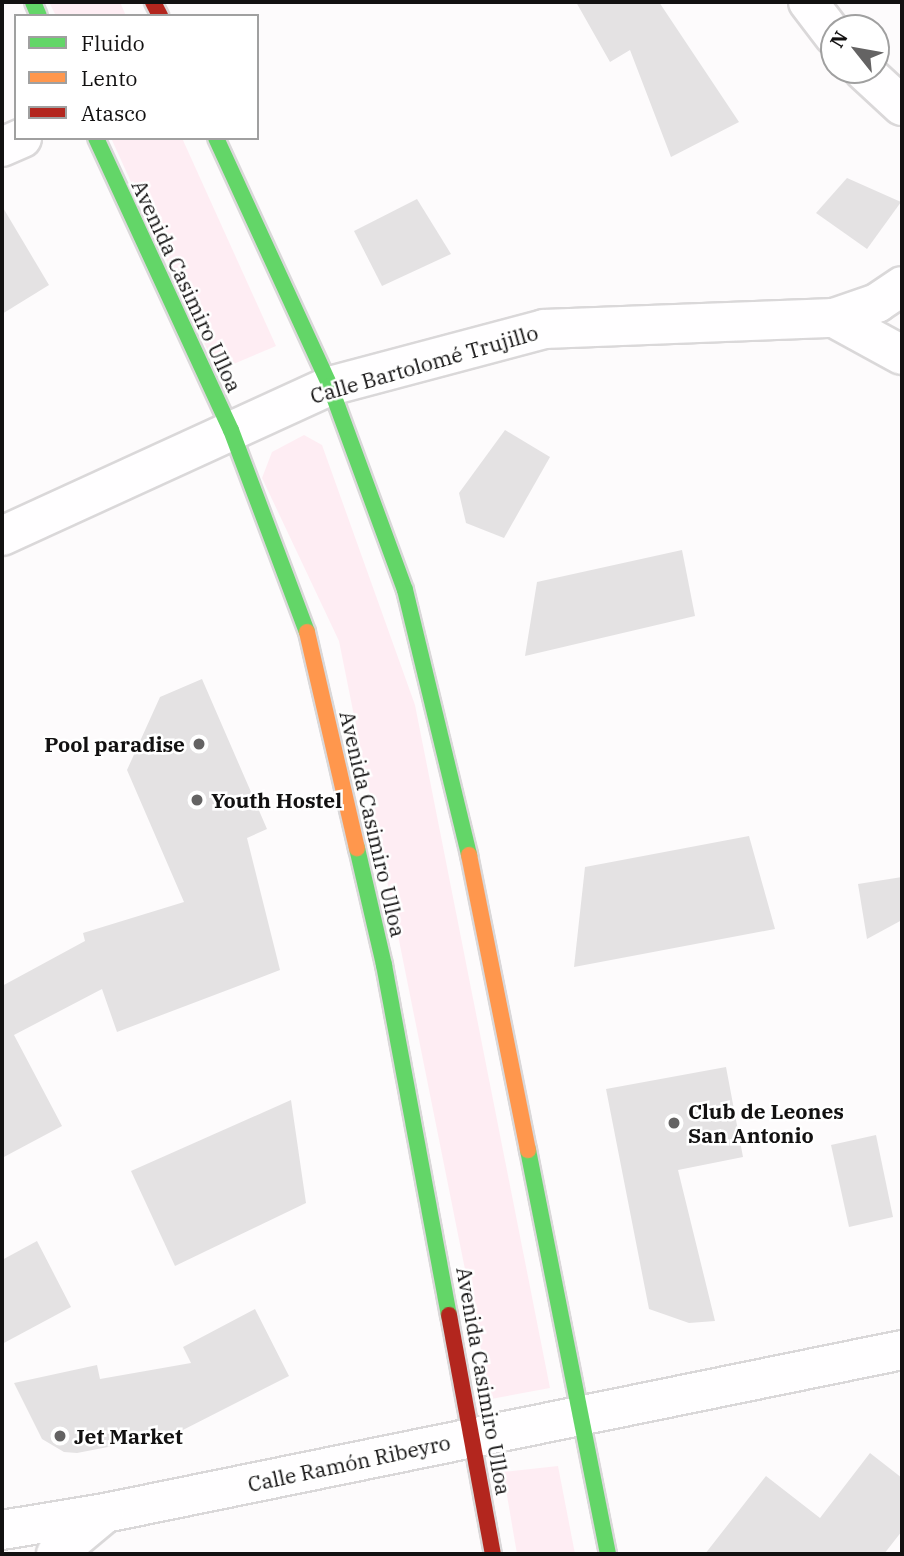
<!DOCTYPE html>
<meta charset="utf-8">
<style>
body{margin:0}
#map{position:relative;width:904px;height:1556px;overflow:hidden;background:#fdfbfc;font-family:"IBM Plex Serif",serif}
div>[style]{position:absolute}
[style*='--x']{left:calc(var(--x)*1px);top:calc(var(--y)*1px);width:calc(var(--w)*1px);rotate:calc(var(--a)*1deg)}
.green>*{inset:0;background:#feedf3}
.building>*{inset:0;background:#e4e2e3}
.roads{filter:drop-shadow(2px 0 #dad8d9) drop-shadow(-2px 0 #dad8d9) drop-shadow(0 2px #dad8d9) drop-shadow(0 -2px #dad8d9)}
.street>*{height:38px;margin:-19px;padding:0 19px;transform-origin:19px;border-radius:19px;background:#fffeff}
.fast>*{height:16px;margin:-8px;padding:0 8px;transform-origin:8px;border-radius:8px;background:#63d668}
.slow>*{height:16px;margin:-8px;padding:0 8px;transform-origin:8px;border-radius:8px;background:#ff974d}
.jam>*{height:16px;margin:-8px;padding:0 8px;transform-origin:8px;border-radius:8px;background:#b3261e}
.dots>*{width:19px;height:19px;translate:-50% -50%;box-sizing:border-box;border:4px solid #fff;border-radius:50%}
span{translate:-50% -50%;white-space:nowrap;text-align:center;line-height:1.15;-webkit-text-stroke:5px #fff;paint-order:stroke}
.street-label{font-size:21px;color:#121111}
.poi-label{font-size:21px;color:#121111;font-weight:700}
.right{translate:-100% -50%;text-align:right}
.left{translate:0 -50%;text-align:left}
.frame{position:absolute;inset:0;border:4px solid #121111;pointer-events:none}
.legend{position:absolute;left:14px;top:14px;width:245px;height:126px;box-sizing:border-box;background:#fff;border:2px solid #a0a0a0;margin:0;padding:9px 12px;list-style:none;font-size:21px;color:#121111}
.legend li{display:flex;align-items:center;gap:14px;height:35px}
.legend b{width:35px;border:2px solid #a0a0a0}
.north{position:absolute;left:820px;top:14px;width:70px;height:70px;box-sizing:border-box;background:#fff;border:2px solid #a0a0a0;border-radius:50%;rotate:301deg;font-size:19px;font-weight:700;line-height:28px;text-align:center;color:#121111}
.north::after{content:'';display:block;margin:auto;width:24px;height:32px;background:#646363;clip-path:polygon(50% 0,100% 100%,50% 72%,0 100%)}
</style>
<div id="map">
<div class="green">
<i style="clip-path:polygon(49px 2px,120px 2px,126px 16px,56px 16px)"></i>
<i style="clip-path:polygon(111px 138px,182px 138px,276px 346px,217px 371px)"></i>
<i style="clip-path:polygon(304px 435px,322px 445px,415px 705px,550px 1388px,491px 1399px,339px 641px,262px 478px,272px 452px)"></i>
<i style="clip-path:polygon(558px 1466px,575px 1554px,517px 1554px,503px 1472px)"></i>
</div>
<div class="building">
<i style="clip-path:polygon(576px 2px,659px 2px,739px 122px,671px 157px,630px 50px,610px 62px)"></i>
<i style="clip-path:polygon(847px 178px,901px 202px,867px 249px,816px 213px)"></i>
<i style="clip-path:polygon(417px 199px,451px 254px,382px 286px,354px 231px)"></i>
<i style="clip-path:polygon(2px 206px,49px 285px,2px 314px)"></i>
<i style="clip-path:polygon(505px 430px,550px 457px,504px 538px,466px 523px,459px 493px)"></i>
<i style="clip-path:polygon(682px 550px,695px 616px,525px 656px,537px 582px)"></i>
<i style="clip-path:polygon(202px 679px,267px 829px,247px 838px,280px 970px,117px 1032px,102px 989px,14px 1035px,62px 1126px,2px 1158px,2px 986px,85px 941px,83px 933px,184px 902px,127px 770px,160px 697px)"></i>
<i style="clip-path:polygon(749px 836px,775px 929px,574px 967px,585px 867px)"></i>
<i style="clip-path:polygon(902px 877px,902px 920px,867px 939px,858px 884px)"></i>
<i style="clip-path:polygon(726px 1067px,743px 1157px,678px 1170px,715px 1321px,689px 1323px,649px 1309px,606px 1089px)"></i>
<i style="clip-path:polygon(291px 1100px,306px 1203px,175px 1266px,131px 1171px)"></i>
<i style="clip-path:polygon(876px 1135px,893px 1217px,849px 1227px,831px 1145px)"></i>
<i style="clip-path:polygon(37px 1241px,71px 1307px,2px 1344px,2px 1260px)"></i>
<i style="clip-path:polygon(255px 1309px,289px 1376px,175px 1434px,77px 1453px,64px 1452px,42px 1439px,14px 1383px,97px 1365px,100px 1379px,191px 1363px,183px 1347px)"></i>
<i style="clip-path:polygon(870px 1453px,902px 1478px,902px 1531px,884px 1554px,705px 1554px,766px 1476px,820px 1518px)"></i>
</div>
<div class="roads">
<div class="street">
<i style="--x:808;--y:2;--w:43;--a:52.6"></i>
<i style="--x:863;--y:70;--w:53;--a:42.7"></i>
<i style="--x:2;--y:147;--w:22;--a:-24"></i>
<i style="--x:834;--y:318;--w:77;--a:28.6"></i>
<i style="--x:2;--y:536;--w:361;--a:-24.6"></i>
<i style="--x:330;--y:386;--w:221;--a:-14.9"></i>
<i style="--x:544;--y:329;--w:290;--a:-2.2"></i>
<i style="--x:834;--y:318;--w:46;--a:-19.2"></i>
<i style="--x:877;--y:303;--w:30;--a:-34"></i>
<i style="--x:2;--y:1530;--w:104;--a:-9.4"></i>
<i style="--x:105;--y:1513;--w:813;--a:-11.56"></i>
<i style="--x:56;--y:1554;--w:62;--a:-39.8"></i>
</div>
<div class="fast">
<i style="--x:33;--y:2;--w:15;--a:67"></i>
<i style="--x:96;--y:138;--w:322;--a:65.2"></i>
<i style="--x:231;--y:430;--w:216;--a:69.4"></i>
<i style="--x:216;--y:138;--w:273;--a:65.3"></i>
<i style="--x:330;--y:386;--w:217;--a:69.8"></i>
<i style="--x:405;--y:590;--w:273;--a:76.4"></i>
<i style="--x:357;--y:848;--w:120;--a:77"></i>
<i style="--x:384;--y:965;--w:356;--a:79.5"></i>
<i style="--x:528;--y:1150;--w:412;--a:78.8"></i>
</div>
<div class="slow">
<i style="--x:307;--y:632;--w:222;--a:77"></i>
<i style="--x:469;--y:855;--w:301;--a:78.7"></i>
</div>
<div class="jam">
<i style="--x:153;--y:2;--w:16;--a:63"></i>
<i style="--x:449;--y:1315;--w:243;--a:79.6"></i>
</div>
</div>
<div class="dots">
<i style="left:199px;top:744px;background:#646363"></i>
<i style="left:197px;top:800px;background:#646363"></i>
<i style="left:674px;top:1123px;background:#646363"></i>
<i style="left:60px;top:1436px;background:#646363"></i>
</div>
<div class="street-label">
<span style="left:187px;top:286px;rotate:65deg">Avenida Casimiro Ulloa</span>
<span style="left:424px;top:364px;rotate:-16deg">Calle Bartolomé Trujillo</span>
<span style="left:373px;top:824px;rotate:77deg">Avenida Casimiro Ulloa</span>
<span style="left:484px;top:1381px;rotate:80deg">Avenida Casimiro Ulloa</span>
<span style="left:349px;top:1463px;rotate:-12deg">Calle Ramón Ribeyro</span>
</div>
<div class="poi-label">
<span class="right" style="left:185px;top:744px">Pool paradise</span>
<span class="left" style="left:211px;top:800px">Youth Hostel</span>
<span class="left" style="left:688px;top:1123px">Club de Leones<br>San Antonio</span>
<span class="left" style="left:74px;top:1436px">Jet Market</span>
</div>
<div class="frame"></div>
<ul class="legend">
<li><b style="height:9px;background:#63d668"></b>Fluido</li>
<li><b style="height:9px;background:#ff974d"></b>Lento</li>
<li><b style="height:9px;background:#b3261e"></b>Atasco</li>
</ul>
<div class="north">N</div>
</div>
